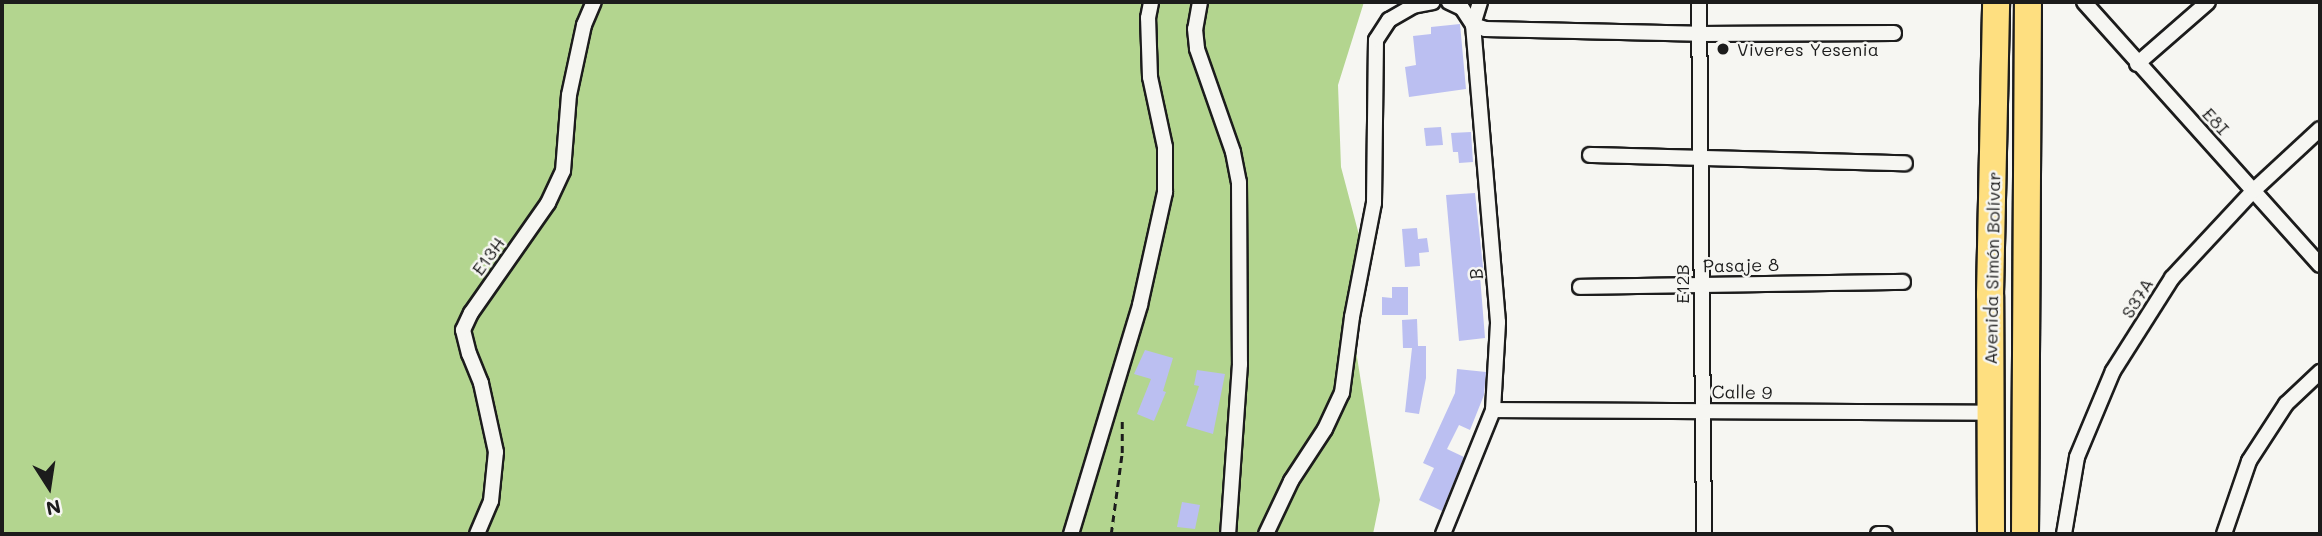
<!DOCTYPE html>
<meta charset="utf-8">
<style>
body{margin:0}
#map{position:relative;width:2322px;height:536px;overflow:hidden;background:#f6f6f2;font-family:Mali,sans-serif}
div>[style]{position:absolute}
[style*='--x']{left:calc(var(--x)*1px);top:calc(var(--y)*1px);width:calc(var(--w)*1px);rotate:calc(var(--a)*1deg)}
.green>*{inset:0;background:#b3d58f}
.building>*{inset:0;background:#bbbff1}
.path>*{height:2.5px;margin-top:-1.25px;transform-origin:0;background:repeating-linear-gradient(90deg,#1c1c1c 0 7px,transparent 0 12px)}
.roads{filter:drop-shadow(2px 0 #1c1c1c) drop-shadow(-2px 0 #1c1c1c) drop-shadow(0 2px #1c1c1c) drop-shadow(0 -2px #1c1c1c)}
.street>*{height:14px;margin:-7px;padding:0 7px;transform-origin:7px;border-radius:7px;background:#f6f6f2}
.highway>*{height:26px;margin:-13px;padding:0 13px;transform-origin:13px;border-radius:13px;background:#fedf80}
.dots>*{width:19px;height:19px;translate:-50% -50%;box-sizing:border-box;border:4px solid #f6f6f2;border-radius:50%}
span{translate:-50% -50%;white-space:nowrap;text-align:center;line-height:1.15;-webkit-text-stroke:5px #f6f6f2;paint-order:stroke}
.poi-label{font-size:18px;color:#1c1c1c}
.left{translate:0 -50%;text-align:left}
.street-label{font-size:18px;color:#1c1c1c}
.frame{position:absolute;inset:0;border:4px solid #1c1c1c;pointer-events:none}
.north{position:absolute;left:14px;top:452px;width:70px;height:70px;-webkit-text-stroke:5px #f6f6f2;paint-order:stroke;rotate:168deg;font-size:19px;font-weight:700;line-height:28px;text-align:center;color:#1c1c1c}
.north::after{content:'';display:block;margin:auto;width:24px;height:32px;background:#1c1c1c;clip-path:polygon(50% 0,100% 100%,50% 72%,0 100%)}
</style>
<div id="map">
<div class="green">
<i style="clip-path:polygon(2px 2px,1364px 2px,1338px 85px,1341px 167px,1363px 250px,1356px 351px,1380px 500px,1373px 534px,2px 534px)"></i>
</div>
<div class="building">
<i style="clip-path:polygon(1460px 24px,1466px 89px,1409px 97px,1405px 67px,1416px 65px,1413px 36px,1431px 34px,1431px 27px)"></i>
<i style="clip-path:polygon(1441px 127px,1443px 145px,1426px 146px,1424px 128px)"></i>
<i style="clip-path:polygon(1471px 132px,1473px 162px,1459px 163px,1458px 152px,1453px 152px,1451px 133px)"></i>
<i style="clip-path:polygon(1475px 193px,1484px 276px,1480px 276px,1485px 338px,1459px 341px,1446px 195px)"></i>
<i style="clip-path:polygon(1417px 228px,1418px 239px,1427px 238px,1429px 252px,1419px 253px,1420px 266px,1405px 267px,1402px 229px)"></i>
<i style="clip-path:polygon(1392px 287px,1408px 287px,1408px 315px,1382px 315px,1382px 297px,1392px 298px)"></i>
<i style="clip-path:polygon(1417px 319px,1418px 346px,1426px 346px,1426px 378px,1419px 414px,1405px 412px,1412px 348px,1403px 348px,1402px 320px)"></i>
<i style="clip-path:polygon(1145px 350px,1173px 358px,1163px 391px,1166px 392px,1154px 421px,1137px 414px,1151px 379px,1134px 374px)"></i>
<i style="clip-path:polygon(1457px 369px,1486px 372px,1484px 395px,1470px 430px,1459px 425px,1447px 449px,1464px 457px,1442px 511px,1419px 500px,1434px 468px,1423px 463px,1455px 393px)"></i>
<i style="clip-path:polygon(1197px 370px,1225px 374px,1213px 434px,1186px 426px,1199px 386px,1194px 385px)"></i>
<i style="clip-path:polygon(1182px 502px,1200px 505px,1195px 529px,1177px 527px)"></i>
</div>
<div class="path">
<i style="--x:1111;--y:534;--w:82;--a:-82.3"></i>
<i style="--x:1122;--y:453;--w:32;--a:-90"></i>
</div>
<div class="roads">
<div class="street">
<i style="--x:1200;--y:2;--w:27;--a:100"></i>
<i style="--x:1195;--y:29;--w:20;--a:84"></i>
<i style="--x:1197;--y:49;--w:109;--a:70.7"></i>
<i style="--x:1233;--y:152;--w:31;--a:79"></i>
<i style="--x:1239;--y:182;--w:182;--a:89.7"></i>
<i style="--x:1240;--y:364;--w:170;--a:94"></i>
<i style="--x:1449;--y:2;--w:14;--a:25"></i>
<i style="--x:1462;--y:8;--w:20;--a:57"></i>
<i style="--x:1699;--y:2;--w:532;--a:89.46"></i>
<i style="--x:2084;--y:2;--w:353;--a:48.1"></i>
<i style="--x:1473;--y:25;--w:13;--a:18"></i>
<i style="--x:1485;--y:29;--w:214;--a:1.3"></i>
<i style="--x:1699;--y:34;--w:195;--a:-0.3"></i>
<i style="--x:2137;--y:64;--w:94;--a:-41.1"></i>
<i style="--x:1590;--y:155;--w:315;--a:1.5"></i>
<i style="--x:1580;--y:287;--w:323;--a:-0.9"></i>
<i style="--x:1493;--y:410;--w:497;--a:0.3"></i>
<i style="--x:477;--y:534;--w:36;--a:-67"></i>
<i style="--x:491;--y:501;--w:49;--a:-84.2"></i>
<i style="--x:496;--y:452;--w:71;--a:-102.3"></i>
<i style="--x:481;--y:383;--w:31;--a:-112"></i>
<i style="--x:469;--y:354;--w:25;--a:-104"></i>
<i style="--x:463;--y:330;--w:19;--a:-65"></i>
<i style="--x:471;--y:313;--w:134;--a:-55"></i>
<i style="--x:548;--y:203;--w:35;--a:-65"></i>
<i style="--x:563;--y:171;--w:76;--a:-85.5"></i>
<i style="--x:569;--y:95;--w:72;--a:-77.9"></i>
<i style="--x:584;--y:25;--w:25;--a:-67"></i>
<i style="--x:1071;--y:534;--w:239;--a:-73.2"></i>
<i style="--x:1140;--y:305;--w:116;--a:-77.5"></i>
<i style="--x:1165;--y:192;--w:45;--a:-90"></i>
<i style="--x:1165;--y:147;--w:72;--a:-102.1"></i>
<i style="--x:1150;--y:77;--w:59;--a:-91.9"></i>
<i style="--x:1148;--y:18;--w:16;--a:-79"></i>
<i style="--x:1266;--y:534;--w:59;--a:-64.7"></i>
<i style="--x:1291;--y:481;--w:62;--a:-56.8"></i>
<i style="--x:1325;--y:429;--w:40;--a:-65"></i>
<i style="--x:1342;--y:393;--w:77;--a:-82.5"></i>
<i style="--x:1352;--y:317;--w:116;--a:-79.1"></i>
<i style="--x:1374;--y:203;--w:163;--a:-89.3"></i>
<i style="--x:1376;--y:40;--w:24;--a:-57"></i>
<i style="--x:1389;--y:20;--w:28;--a:-30"></i>
<i style="--x:1413;--y:6;--w:20;--a:-11"></i>
<i style="--x:1443;--y:534;--w:134;--a:-68"></i>
<i style="--x:1493;--y:410;--w:88;--a:-86.7"></i>
<i style="--x:1498;--y:322;--w:298;--a:-94.8"></i>
<i style="--x:1473;--y:25;--w:24;--a:-73"></i>
<i style="--x:1878;--y:534;--w:7;--a:0"></i>
<i style="--x:2064;--y:534;--w:78;--a:-80.4"></i>
<i style="--x:2077;--y:457;--w:93;--a:-67.3"></i>
<i style="--x:2113;--y:371;--w:110;--a:-57.6"></i>
<i style="--x:2172;--y:278;--w:119;--a:-47"></i>
<i style="--x:2253;--y:191;--w:91;--a:-42.8"></i>
<i style="--x:2224;--y:534;--w:77;--a:-71.1"></i>
<i style="--x:2249;--y:461;--w:68;--a:-57"></i>
<i style="--x:2286;--y:404;--w:47;--a:-43.3"></i>
</div>
<div class="highway">
<i style="--x:1991;--y:534;--w:239;--a:-90.2"></i>
<i style="--x:1990;--y:295;--w:293;--a:-88.8"></i>
<i style="--x:2025;--y:534;--w:532;--a:-89.68"></i>
</div>
</div>
<div class="dots">
<i style="left:1723px;top:49px;background:#1c1c1c"></i>
</div>
<div class="poi-label">
<span class="left" style="left:1737px;top:49px">Viveres Yesenia</span>
</div>
<div class="street-label">
<span style="left:2216px;top:121px;rotate:47deg">E8I</span>
<span style="left:488px;top:256px;rotate:-54deg">E13H</span>
<span style="left:1741px;top:265px;rotate:-1deg">Pasaje 8</span>
<span style="left:1992px;top:268px;rotate:-89deg">Avenida Simón Bolívar</span>
<span style="left:1476px;top:274px;rotate:-94deg">B</span>
<span style="left:1682px;top:284px;rotate:-90deg">E12B</span>
<span style="left:2137px;top:298px;rotate:-58deg">S37A</span>
<span style="left:1742px;top:392px;rotate:1deg">Calle 9</span>
</div>
<div class="frame"></div>
<div class="north">N</div>
</div>
